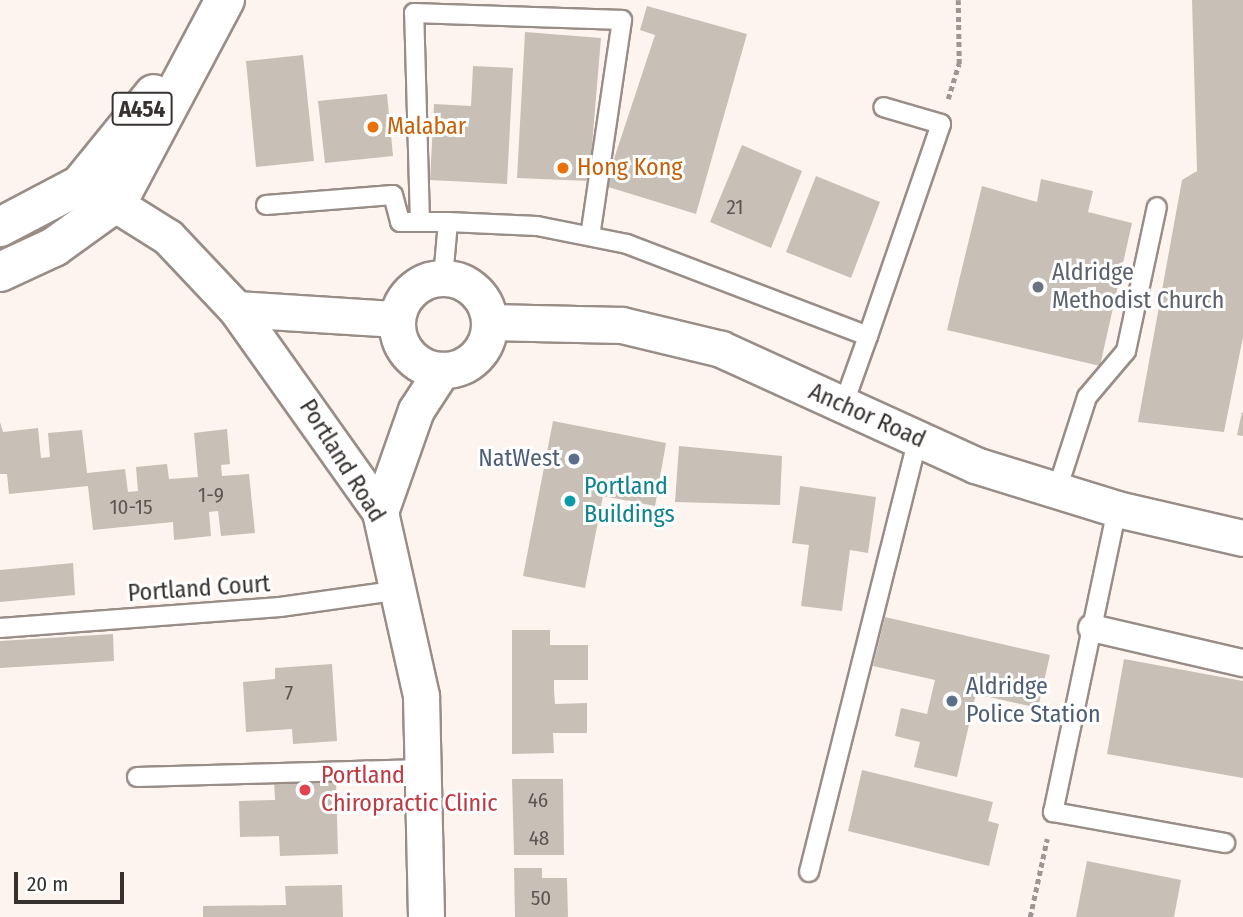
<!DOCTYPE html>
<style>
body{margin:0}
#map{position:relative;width:1243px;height:917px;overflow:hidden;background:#fef4ef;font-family:"Fira Sans Condensed",sans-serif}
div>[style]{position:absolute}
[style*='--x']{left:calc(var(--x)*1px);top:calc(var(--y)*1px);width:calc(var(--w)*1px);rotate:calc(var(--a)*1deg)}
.building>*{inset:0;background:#c8c0b7}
.path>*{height:4.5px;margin-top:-2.25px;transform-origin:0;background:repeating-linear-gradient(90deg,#9e9692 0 5px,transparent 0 8.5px)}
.roads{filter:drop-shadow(2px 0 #998d88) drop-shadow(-2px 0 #998d88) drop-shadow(0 2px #998d88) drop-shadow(0 -2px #998d88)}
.service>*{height:18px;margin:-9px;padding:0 9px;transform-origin:9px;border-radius:9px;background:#fff}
.pedestrian>*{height:26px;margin:-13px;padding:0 13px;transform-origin:13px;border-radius:13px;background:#fff}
.minor>*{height:35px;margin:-17.5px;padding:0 17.5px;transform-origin:17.5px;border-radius:17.5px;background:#fff}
.minor>.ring{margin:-17.5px;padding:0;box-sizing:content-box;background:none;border:35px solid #fff;border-radius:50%}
.primary>*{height:38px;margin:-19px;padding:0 19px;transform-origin:19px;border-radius:19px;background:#fff}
.dots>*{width:19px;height:19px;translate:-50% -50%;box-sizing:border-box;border:4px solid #fff;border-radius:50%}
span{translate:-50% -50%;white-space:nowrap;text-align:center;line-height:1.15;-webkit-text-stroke:6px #fff;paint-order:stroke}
.number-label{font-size:21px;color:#5b5652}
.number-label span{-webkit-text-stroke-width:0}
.shield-label span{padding:2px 5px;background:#fff;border:2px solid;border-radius:5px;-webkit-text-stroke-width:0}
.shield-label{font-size:23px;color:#373230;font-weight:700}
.food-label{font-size:24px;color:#c56008}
.left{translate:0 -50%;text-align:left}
.worship-label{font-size:24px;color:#5b616d}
.street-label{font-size:24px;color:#373230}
.service-label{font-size:24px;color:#4e5e75}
.right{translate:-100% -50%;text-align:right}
.culture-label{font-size:24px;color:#0d838f}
.health-label{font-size:24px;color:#be3a42}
.scale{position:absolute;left:14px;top:872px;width:110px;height:32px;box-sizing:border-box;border:4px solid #373230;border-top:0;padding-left:9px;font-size:21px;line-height:24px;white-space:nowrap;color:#373230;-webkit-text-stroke:5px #fff;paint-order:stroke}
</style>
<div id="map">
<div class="building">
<i style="clip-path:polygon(1192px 0,1243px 0,1243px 337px,1224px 432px,1138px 422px,1182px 180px,1197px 171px)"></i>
<i style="clip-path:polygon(647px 6px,747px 34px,696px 214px,605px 186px,655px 35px,640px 30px)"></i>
<i style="clip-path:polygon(525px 32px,601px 38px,589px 181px,517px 178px)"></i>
<i style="clip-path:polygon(303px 55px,314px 161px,256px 167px,246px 61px)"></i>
<i style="clip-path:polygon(473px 66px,513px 68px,507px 184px,430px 180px,434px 104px,471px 106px)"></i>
<i style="clip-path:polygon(387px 94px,393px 156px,325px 163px,318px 101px)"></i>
<i style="clip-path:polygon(742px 145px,802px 171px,771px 248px,710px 222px)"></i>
<i style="clip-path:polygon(816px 176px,880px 202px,851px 278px,786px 252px)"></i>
<i style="clip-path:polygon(1041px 179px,1093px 191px,1088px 212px,1132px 223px,1100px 366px,947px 330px,982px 186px,1037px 202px)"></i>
<i style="clip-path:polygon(1242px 412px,1243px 413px,1243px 436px,1237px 435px)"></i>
<i style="clip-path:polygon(553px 421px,666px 443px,655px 506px,603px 496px,585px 588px,523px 576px)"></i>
<i style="clip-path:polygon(0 422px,3px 432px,38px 428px,41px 458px,50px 457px,48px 433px,82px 430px,87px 473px,125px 469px,128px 492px,138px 491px,136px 467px,167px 464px,169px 479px,198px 477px,194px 433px,227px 429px,230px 464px,221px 465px,222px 476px,249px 474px,255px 533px,221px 536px,218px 511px,209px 512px,211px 536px,174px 540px,173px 522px,93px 530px,88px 486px,9px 494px,7px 474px,0 474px)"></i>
<i style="clip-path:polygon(679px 446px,782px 456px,780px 505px,675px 502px)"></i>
<i style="clip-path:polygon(800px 486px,876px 497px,868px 553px,850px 550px,842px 611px,801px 606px,809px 545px,792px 543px)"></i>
<i style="clip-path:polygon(73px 563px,75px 595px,0 602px,0 570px)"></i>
<i style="clip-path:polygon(885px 617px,1050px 655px,1038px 708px,976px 694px,957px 777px,914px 767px,920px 742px,895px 736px,901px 708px,927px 714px,935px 680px,873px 666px)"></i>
<i style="clip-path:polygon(512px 630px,550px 630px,550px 645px,588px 645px,588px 680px,554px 680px,554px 690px,555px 704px,587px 703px,587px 733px,553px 733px,554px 753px,512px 754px)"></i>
<i style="clip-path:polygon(113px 634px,114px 661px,0 668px,0 641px)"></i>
<i style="clip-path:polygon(1124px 659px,1243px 681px,1243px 778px,1107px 754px)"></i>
<i style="clip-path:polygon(332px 664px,337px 741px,293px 744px,292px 729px,246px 732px,243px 682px,275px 679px,275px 668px)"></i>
<i style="clip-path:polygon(862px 770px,993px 802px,988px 821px,999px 824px,989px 866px,848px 831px)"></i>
<i style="clip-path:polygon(336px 779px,338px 854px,280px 856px,279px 836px,240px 837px,239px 801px,275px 800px,274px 781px)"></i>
<i style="clip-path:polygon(512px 779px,563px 779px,564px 855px,514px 855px)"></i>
<i style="clip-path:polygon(1087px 861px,1181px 880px,1174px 917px,1076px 917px)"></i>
<i style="clip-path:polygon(514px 868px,542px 868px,542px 878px,567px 878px,568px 917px,515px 917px)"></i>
<i style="clip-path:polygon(342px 885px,343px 917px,203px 917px,203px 906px,286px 905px,285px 886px)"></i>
</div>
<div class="path">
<i style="--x:948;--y:99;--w:37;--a:-73"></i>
<i style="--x:959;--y:64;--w:64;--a:-90.9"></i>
<i style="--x:1030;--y:917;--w:80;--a:-77.7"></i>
</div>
<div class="roads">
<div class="service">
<i style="--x:266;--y:205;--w:127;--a:-4.5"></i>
<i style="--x:393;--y:195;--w:28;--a:75"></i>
<i style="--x:400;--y:222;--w:48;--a:0"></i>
<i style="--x:420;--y:222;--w:209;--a:-91.6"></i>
<i style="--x:414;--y:13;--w:208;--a:1.9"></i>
<i style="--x:622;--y:20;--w:218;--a:98.4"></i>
<i style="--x:443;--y:278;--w:56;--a:-84.9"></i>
<i style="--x:448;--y:222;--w:89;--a:2.6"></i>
<i style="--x:537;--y:226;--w:92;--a:11.3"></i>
<i style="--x:627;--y:244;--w:258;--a:20.9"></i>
<i style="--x:868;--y:336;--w:74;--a:109.7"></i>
<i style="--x:868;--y:336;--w:224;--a:-71"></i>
<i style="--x:941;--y:124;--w:60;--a:-163.7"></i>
<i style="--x:1057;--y:490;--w:98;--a:-72.1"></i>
<i style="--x:1087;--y:397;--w:60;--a:-49.7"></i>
<i style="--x:1126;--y:351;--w:147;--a:-77.9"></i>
<i style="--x:1117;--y:509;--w:310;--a:101.9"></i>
<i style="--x:1053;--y:812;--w:175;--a:10.2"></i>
<i style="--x:0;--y:628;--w:281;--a:-4.3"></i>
<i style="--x:280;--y:607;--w:122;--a:-8"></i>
<i style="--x:137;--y:777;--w:286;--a:-1.6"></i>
<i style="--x:809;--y:872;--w:447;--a:-75.9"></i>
</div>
<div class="pedestrian">
<i style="--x:1092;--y:628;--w:155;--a:13.1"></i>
</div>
<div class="minor">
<i style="--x:93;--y:190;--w:89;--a:32.1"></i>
<i style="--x:168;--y:237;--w:99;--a:46.6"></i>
<i style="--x:236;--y:309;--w:249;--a:54.6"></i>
<i style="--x:380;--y:512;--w:189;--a:77.4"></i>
<i style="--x:421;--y:696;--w:221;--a:88.7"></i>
<i class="ring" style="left:397px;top:278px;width:57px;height:57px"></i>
<i style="--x:236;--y:309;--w:161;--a:3.6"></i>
<i style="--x:489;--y:322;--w:133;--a:1.3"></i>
<i style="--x:622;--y:325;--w:102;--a:13.6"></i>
<i style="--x:721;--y:349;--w:279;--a:24.5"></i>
<i style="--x:975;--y:465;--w:149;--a:17.2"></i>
<i style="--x:1117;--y:509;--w:129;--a:13"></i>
<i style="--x:380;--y:512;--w:108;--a:-70.6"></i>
<i style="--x:416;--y:410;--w:48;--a:-57"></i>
</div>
<div class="primary">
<i style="--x:0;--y:227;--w:90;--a:-27.7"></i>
<i style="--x:80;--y:185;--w:117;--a:-50.9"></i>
<i style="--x:0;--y:272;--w:60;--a:-24.8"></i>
<i style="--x:54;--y:247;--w:79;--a:-35.7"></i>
<i style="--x:118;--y:201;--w:228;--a:-62"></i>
</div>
</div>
<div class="dots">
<i style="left:373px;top:127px;background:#e8710a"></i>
<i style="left:563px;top:168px;background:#e8710a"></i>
<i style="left:1038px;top:287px;background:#6b7280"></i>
<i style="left:574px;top:459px;background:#5c6f8a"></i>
<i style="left:570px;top:501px;background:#0f9aa8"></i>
<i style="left:952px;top:701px;background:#5c6f8a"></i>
<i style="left:305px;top:790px;background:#e0444e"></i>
</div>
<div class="number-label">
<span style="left:735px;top:207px">21</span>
<span style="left:211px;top:495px">1-9</span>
<span style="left:131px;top:507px">10-15</span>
<span style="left:289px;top:693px">7</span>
<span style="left:538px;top:800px">46</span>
<span style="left:539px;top:838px">48</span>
<span style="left:541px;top:898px">50</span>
</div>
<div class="shield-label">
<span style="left:142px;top:109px">A454</span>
</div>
<div class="food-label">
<span class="left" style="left:387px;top:127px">Malabar</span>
<span class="left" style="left:577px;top:168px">Hong Kong</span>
</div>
<div class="worship-label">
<span class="left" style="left:1052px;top:287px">Aldridge<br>Methodist Church</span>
</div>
<div class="street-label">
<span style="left:867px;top:416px;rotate:24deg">Anchor Road</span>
<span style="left:342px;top:461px;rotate:58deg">Portland Road</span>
<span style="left:199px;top:589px;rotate:-4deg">Portland Court</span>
</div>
<div class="service-label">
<span class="right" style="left:560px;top:459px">NatWest</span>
<span class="left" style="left:966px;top:701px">Aldridge<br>Police Station</span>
</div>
<div class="culture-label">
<span class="left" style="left:584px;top:501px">Portland<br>Buildings</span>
</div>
<div class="health-label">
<span class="left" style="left:321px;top:790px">Portland<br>Chiropractic Clinic</span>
</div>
<div class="scale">20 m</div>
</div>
